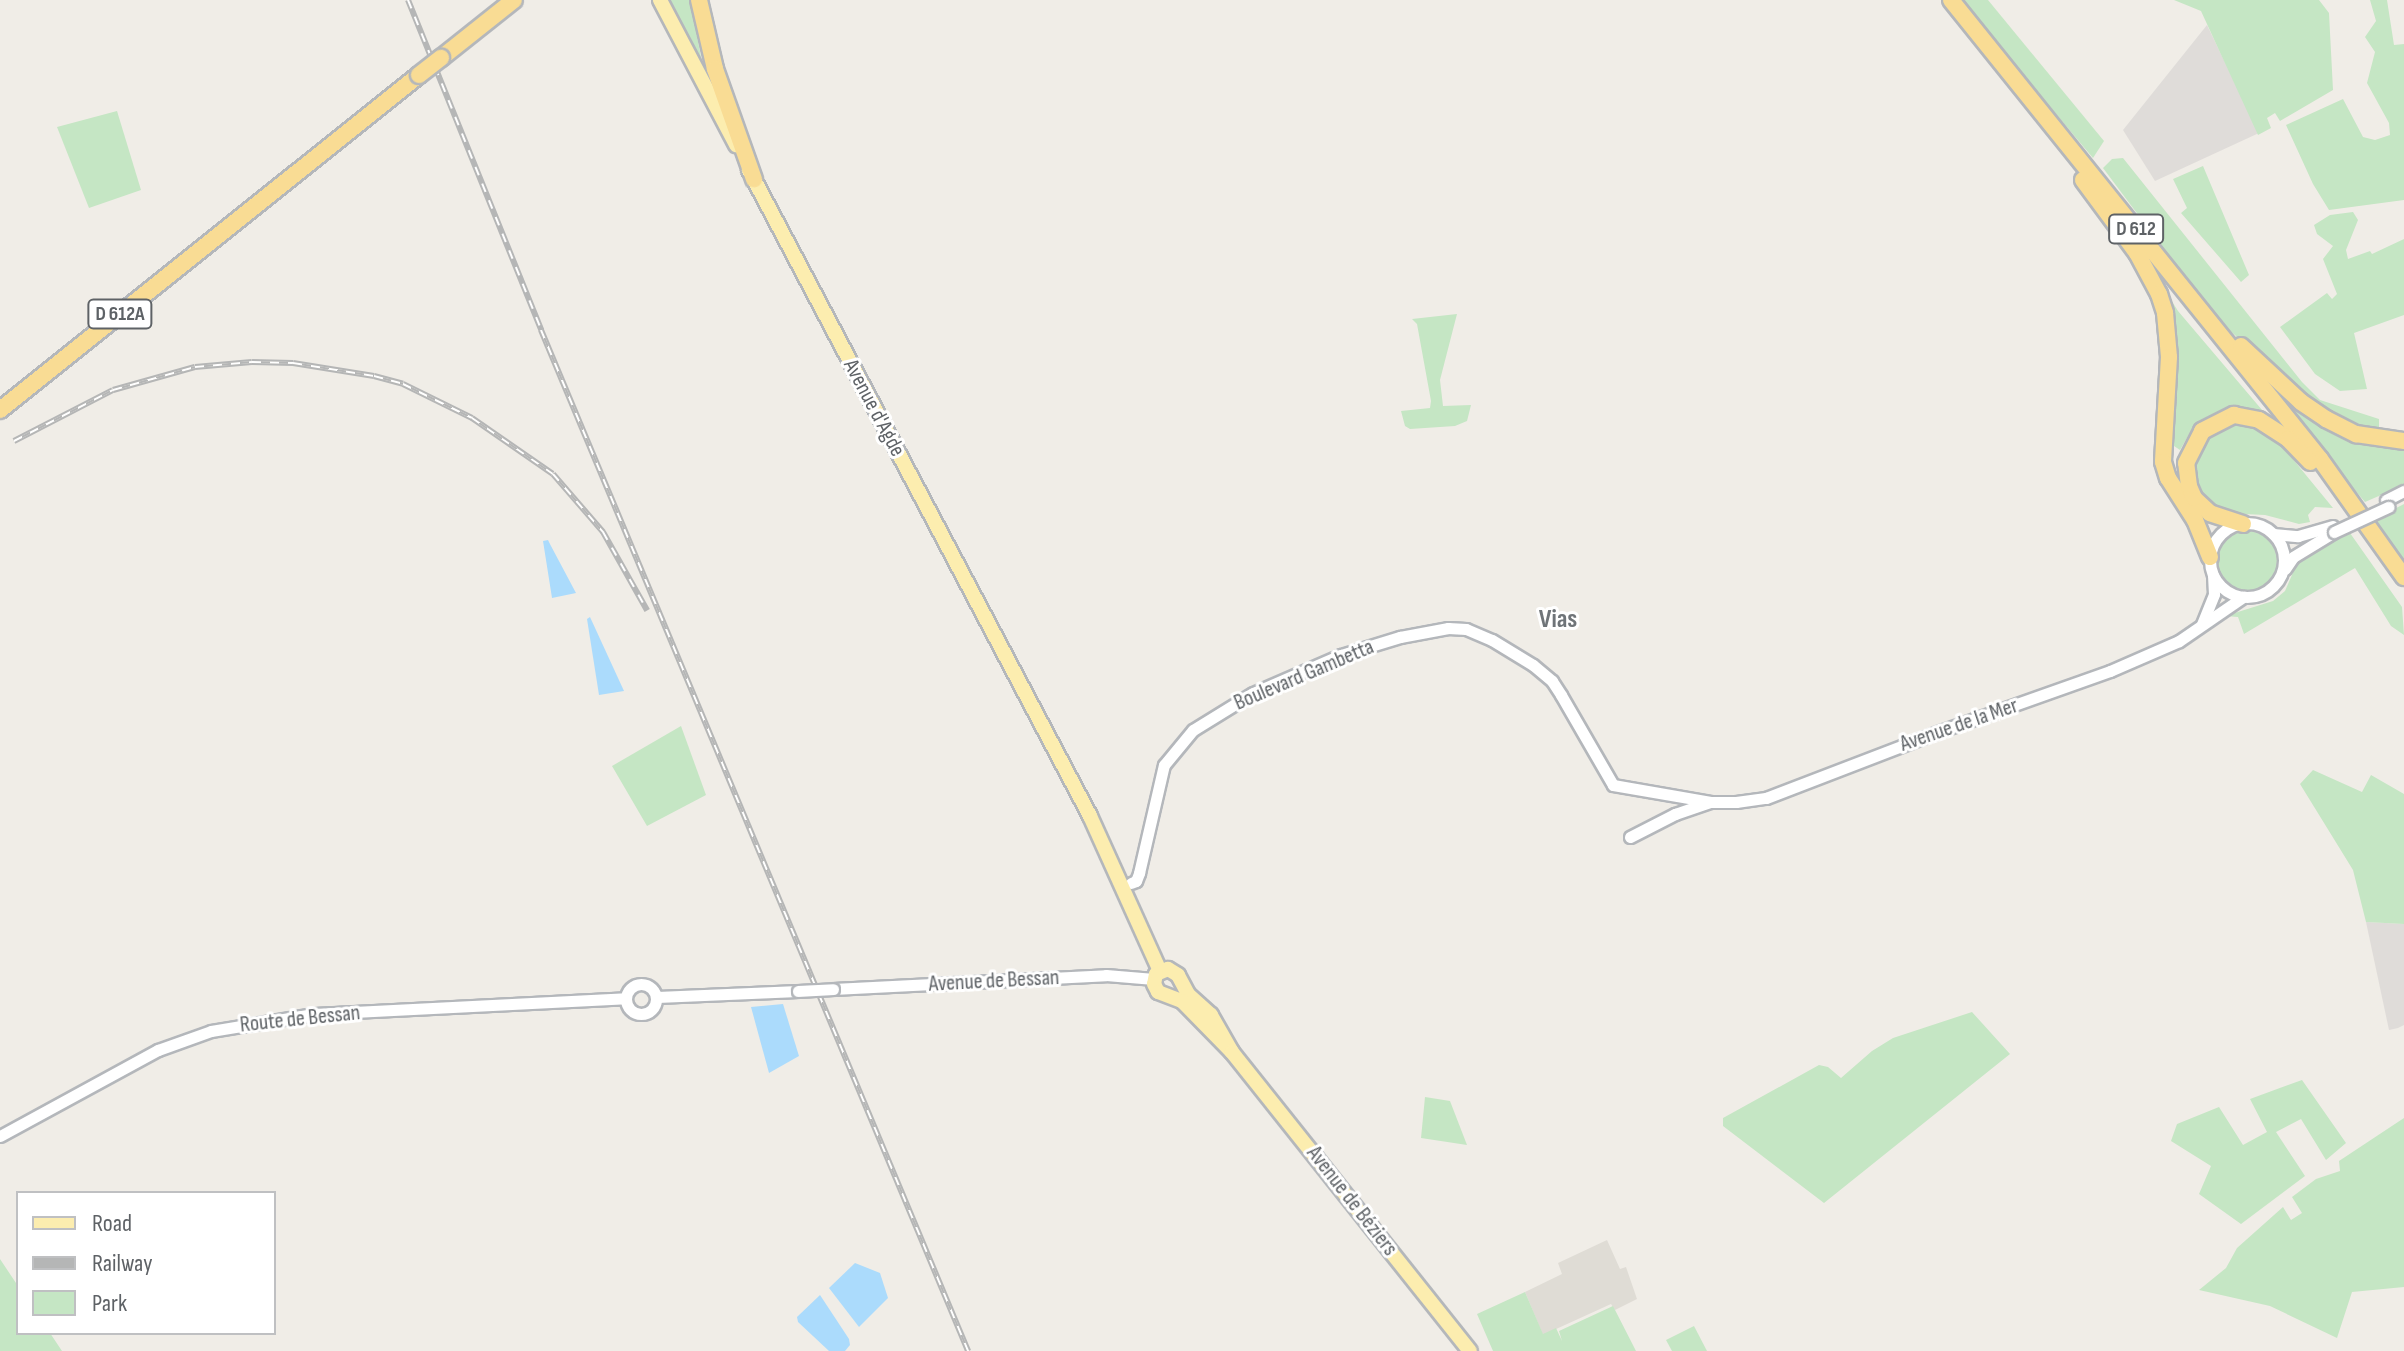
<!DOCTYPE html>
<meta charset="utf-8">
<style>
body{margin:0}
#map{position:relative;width:2404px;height:1351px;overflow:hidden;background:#f0ede7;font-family:"Sofia Sans Condensed",sans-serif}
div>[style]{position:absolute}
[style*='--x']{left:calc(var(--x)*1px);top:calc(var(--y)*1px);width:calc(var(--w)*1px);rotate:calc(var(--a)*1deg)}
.industrial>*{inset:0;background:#dfdcd9}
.education>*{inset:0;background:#dfdcd5}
.green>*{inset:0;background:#c5e6c4}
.round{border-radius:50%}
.water>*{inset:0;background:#abdbfc}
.roads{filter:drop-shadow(2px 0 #b4b7bb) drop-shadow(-2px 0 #b4b7bb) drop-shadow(0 2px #b4b7bb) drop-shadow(0 -2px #b4b7bb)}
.minor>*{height:11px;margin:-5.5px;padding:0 5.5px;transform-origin:5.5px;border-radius:5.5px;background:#fff}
.minor>.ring{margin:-5.5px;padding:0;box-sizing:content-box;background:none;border:11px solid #fff;border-radius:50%}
.major>*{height:14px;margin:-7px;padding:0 7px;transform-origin:7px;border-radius:7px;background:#fcedaf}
.highway>*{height:16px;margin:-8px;padding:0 8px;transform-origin:8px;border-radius:8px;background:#f9dc94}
.rail>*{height:6px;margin-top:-3px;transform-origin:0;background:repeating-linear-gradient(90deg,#fff 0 9px,#b5b6b6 0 18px);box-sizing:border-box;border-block:2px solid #b5b6b6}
.bridges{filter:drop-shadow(2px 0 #b4b7bb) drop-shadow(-2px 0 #b4b7bb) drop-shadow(0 2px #b4b7bb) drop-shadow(0 -2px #b4b7bb)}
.minor-bridge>*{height:11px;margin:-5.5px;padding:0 5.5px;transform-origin:5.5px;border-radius:5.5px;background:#fff}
.highway-bridge>*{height:16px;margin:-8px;padding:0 8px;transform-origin:8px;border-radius:8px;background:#f9dc94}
span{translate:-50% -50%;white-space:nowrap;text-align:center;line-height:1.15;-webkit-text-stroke:6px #fff;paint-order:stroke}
.shield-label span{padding:2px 6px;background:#fff;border:2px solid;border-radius:6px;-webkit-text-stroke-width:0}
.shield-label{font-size:20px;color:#5e6266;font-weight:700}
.street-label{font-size:22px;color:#5e6266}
.quarter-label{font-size:26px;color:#6f7478;font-weight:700}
.legend{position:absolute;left:16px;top:1191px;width:260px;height:144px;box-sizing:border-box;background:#fff;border:2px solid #bfc0c2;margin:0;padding:10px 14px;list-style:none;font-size:24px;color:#5e6266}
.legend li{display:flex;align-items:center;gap:16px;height:40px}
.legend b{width:40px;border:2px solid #bfc0c2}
</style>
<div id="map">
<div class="industrial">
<i style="clip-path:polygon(2207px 25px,2259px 133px,2155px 181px,2123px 130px)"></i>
<i style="clip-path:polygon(2366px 922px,2404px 924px,2404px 1025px,2398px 1028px,2389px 1030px)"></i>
</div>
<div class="education">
<i style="clip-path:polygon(1607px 1240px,1620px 1269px,1626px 1267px,1637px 1299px,1615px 1310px,1611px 1304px,1543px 1335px,1525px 1292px,1562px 1274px,1558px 1263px)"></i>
</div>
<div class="green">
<i style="clip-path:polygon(670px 0,690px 0,702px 62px,678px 19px)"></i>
<i style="clip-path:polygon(1960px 0,1988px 0,2104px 141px,2093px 158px)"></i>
<i style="clip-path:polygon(2174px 0,2319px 0,2329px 13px,2333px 90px,2280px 121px,2275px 113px,2267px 118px,2271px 128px,2258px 135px,2201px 11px)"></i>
<i style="clip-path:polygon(2370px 0,2387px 0,2394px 45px,2404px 44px,2404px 200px,2329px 210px,2313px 184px,2286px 125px,2343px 99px,2363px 137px,2375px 140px,2390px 135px,2389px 123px,2367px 83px,2375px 52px,2365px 37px,2376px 21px)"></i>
<i style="clip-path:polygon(117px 111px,141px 190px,89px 208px,57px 127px)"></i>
<i style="clip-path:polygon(2123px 158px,2302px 382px,2320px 400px,2379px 419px,2379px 432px,2344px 422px,2316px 405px,2229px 330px,2193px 288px,2103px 168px,2112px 159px)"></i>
<i style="clip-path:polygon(2203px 166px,2249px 275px,2241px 282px,2181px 213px,2187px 208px,2173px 179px)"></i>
<i style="clip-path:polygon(2353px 212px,2358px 220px,2346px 250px,2348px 259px,2370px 251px,2372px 254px,2404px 239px,2404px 315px,2354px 333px,2367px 389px,2340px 391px,2315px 374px,2280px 327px,2327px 293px,2332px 299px,2337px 294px,2323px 259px,2333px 246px,2317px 234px,2314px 225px,2330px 215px)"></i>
<i style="clip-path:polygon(2156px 276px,2178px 311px,2268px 417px,2244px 409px,2226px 409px,2192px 429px,2180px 450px,2168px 442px)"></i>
<i style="clip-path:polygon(1457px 314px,1440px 380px,1443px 406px,1471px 405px,1467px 421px,1455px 426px,1410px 429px,1405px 426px,1401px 411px,1430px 408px,1431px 401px,1417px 324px,1412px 319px)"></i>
<i style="clip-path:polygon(2267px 379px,2339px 434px,2357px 443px,2404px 449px,2404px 485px,2365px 502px,2294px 419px)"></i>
<i style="clip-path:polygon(2237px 424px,2273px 435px,2333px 508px,2315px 507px,2308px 515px,2310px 522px,2299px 524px,2265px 515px,2223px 513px,2212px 508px,2196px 488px,2190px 462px,2203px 438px)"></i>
<i style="clip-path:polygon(2404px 504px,2404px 569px,2373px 520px)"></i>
<i class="round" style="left:2217px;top:531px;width:60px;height:60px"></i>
<i style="clip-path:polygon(2350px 533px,2402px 607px,2404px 635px,2391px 626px,2355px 568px,2244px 634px,2238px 617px,2225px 616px,2273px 601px,2285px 591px,2298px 561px,2320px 545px)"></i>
<i style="clip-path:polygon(681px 726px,706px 795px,647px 826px,612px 766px)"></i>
<i style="clip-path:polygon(2313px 770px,2362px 792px,2371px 775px,2404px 794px,2404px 924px,2366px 922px,2353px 870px,2300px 784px)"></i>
<i style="clip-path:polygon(1972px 1012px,2010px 1054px,1824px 1203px,1723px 1126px,1723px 1118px,1819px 1065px,1828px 1067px,1841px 1078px,1872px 1051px,1893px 1038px)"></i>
<i style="clip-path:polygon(2302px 1080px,2346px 1143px,2326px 1160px,2301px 1119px,2276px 1132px,2305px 1176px,2241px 1224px,2199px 1194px,2211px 1166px,2171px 1141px,2177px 1124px,2219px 1107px,2243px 1145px,2267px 1132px,2250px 1099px)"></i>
<i style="clip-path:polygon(1425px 1097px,1450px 1101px,1467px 1145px,1421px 1138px)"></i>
<i style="clip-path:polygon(2404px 1118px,2404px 1287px,2352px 1292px,2337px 1338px,2270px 1306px,2199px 1290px,2226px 1268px,2237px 1248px,2283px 1207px,2291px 1220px,2302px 1213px,2292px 1197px,2316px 1179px,2340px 1171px,2339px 1161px)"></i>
<i style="clip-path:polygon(0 1259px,18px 1286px,18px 1333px,50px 1333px,62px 1351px,0 1351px)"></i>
<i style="clip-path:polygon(1525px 1292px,1543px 1334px,1556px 1328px,1562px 1341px,1559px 1331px,1613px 1306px,1636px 1351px,1493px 1351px,1477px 1314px)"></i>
<i style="clip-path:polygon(1694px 1326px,1707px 1351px,1672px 1351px,1666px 1340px)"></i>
</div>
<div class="water">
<i style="clip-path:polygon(548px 540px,551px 546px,576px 593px,552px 598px,543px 541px)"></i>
<i style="clip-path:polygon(590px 617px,624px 691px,599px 695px,587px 619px)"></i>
<i style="clip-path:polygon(783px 1004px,799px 1056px,769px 1073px,751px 1007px)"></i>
<i style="clip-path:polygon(855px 1263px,880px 1273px,888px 1298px,859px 1327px,829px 1288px)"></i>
<i style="clip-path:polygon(820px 1295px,849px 1339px,850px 1345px,845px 1351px,829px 1351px,798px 1322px,797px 1317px)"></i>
</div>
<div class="roads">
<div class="minor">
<i style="--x:2386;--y:500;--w:20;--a:-27"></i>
<i class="ring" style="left:2210px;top:523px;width:63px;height:63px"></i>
<i style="--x:2273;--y:534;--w:25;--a:5"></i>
<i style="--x:2298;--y:536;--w:36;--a:-16"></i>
<i style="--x:2285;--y:569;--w:14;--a:-56"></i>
<i style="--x:2293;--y:557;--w:48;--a:-31.4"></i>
<i style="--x:2202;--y:624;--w:32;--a:-68"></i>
<i style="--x:2214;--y:594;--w:19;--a:-93"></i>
<i style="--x:1630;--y:837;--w:51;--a:-27.1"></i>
<i style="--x:1675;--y:814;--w:37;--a:-19"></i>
<i style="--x:1131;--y:883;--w:5;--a:-22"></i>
<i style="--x:1136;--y:881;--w:9;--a:-69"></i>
<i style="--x:1139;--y:873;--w:111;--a:-77"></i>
<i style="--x:1164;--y:765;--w:45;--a:-50.4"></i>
<i style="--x:1193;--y:730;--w:70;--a:-31.7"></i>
<i style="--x:1253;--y:693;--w:96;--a:-23.4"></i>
<i style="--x:1341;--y:655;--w:62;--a:-17"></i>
<i style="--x:1400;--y:637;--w:49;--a:-10.6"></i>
<i style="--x:1448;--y:628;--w:18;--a:3"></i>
<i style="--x:1466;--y:629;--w:28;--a:23"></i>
<i style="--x:1492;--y:640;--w:48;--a:31.4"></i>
<i style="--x:1533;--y:665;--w:25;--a:40"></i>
<i style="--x:1552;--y:681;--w:17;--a:57"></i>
<i style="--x:1561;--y:695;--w:104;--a:60"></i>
<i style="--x:1613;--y:785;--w:99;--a:9.8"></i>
<i style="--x:1711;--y:802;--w:25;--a:0"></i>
<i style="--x:1736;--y:802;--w:30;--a:-8"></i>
<i style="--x:1766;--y:798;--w:181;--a:-21"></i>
<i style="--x:1935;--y:733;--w:186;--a:-19.5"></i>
<i style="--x:2110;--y:671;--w:75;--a:-23.5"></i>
<i style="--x:2179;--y:641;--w:78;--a:-34.5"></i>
<i class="ring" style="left:626px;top:984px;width:19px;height:19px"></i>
<i style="--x:833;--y:989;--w:273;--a:-2.9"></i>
<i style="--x:1106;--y:975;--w:48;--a:4.8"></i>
<i style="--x:657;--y:997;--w:141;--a:-2.4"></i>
<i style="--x:0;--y:1136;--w:180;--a:-28.6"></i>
<i style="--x:158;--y:1050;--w:56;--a:-19.7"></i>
<i style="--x:211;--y:1031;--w:104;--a:-9.4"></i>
<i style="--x:314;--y:1014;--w:312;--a:-2.9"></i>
</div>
<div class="major">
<i style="--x:660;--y:0;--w:164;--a:62.3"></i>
<i style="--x:749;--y:170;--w:730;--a:62.17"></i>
<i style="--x:1090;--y:816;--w:170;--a:65.7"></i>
<i style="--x:1232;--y:1052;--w:43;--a:-119.6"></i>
<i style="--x:1211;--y:1015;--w:31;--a:-138"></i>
<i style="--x:1188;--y:994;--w:21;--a:-118"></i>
<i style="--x:1178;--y:975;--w:12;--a:-149"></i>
<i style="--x:1168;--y:969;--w:13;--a:157"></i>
<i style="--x:1156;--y:974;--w:10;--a:101"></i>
<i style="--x:1154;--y:984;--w:9;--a:63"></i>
<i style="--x:1158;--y:992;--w:26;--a:21"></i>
<i style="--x:1182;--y:1001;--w:71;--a:45.6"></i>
<i style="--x:1232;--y:1052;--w:382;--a:51.5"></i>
</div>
<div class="highway">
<i style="--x:699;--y:0;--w:71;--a:76.9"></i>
<i style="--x:715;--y:69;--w:117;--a:70.5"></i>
<i style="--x:1951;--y:0;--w:589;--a:51.2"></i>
<i style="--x:2320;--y:459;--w:145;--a:54.6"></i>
<i style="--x:441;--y:58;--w:93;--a:-38.5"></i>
<i style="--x:2083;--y:180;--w:91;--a:53.5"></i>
<i style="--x:2137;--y:253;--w:47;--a:61.8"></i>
<i style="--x:2159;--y:294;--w:20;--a:72"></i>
<i style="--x:2165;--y:313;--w:44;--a:84.8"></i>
<i style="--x:2169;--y:357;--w:105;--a:93.3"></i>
<i style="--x:2163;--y:462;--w:17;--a:73"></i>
<i style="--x:2168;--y:478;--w:50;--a:57.3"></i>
<i style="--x:2195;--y:520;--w:40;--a:68"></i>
<i style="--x:2241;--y:346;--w:82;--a:43"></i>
<i style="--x:2301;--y:402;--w:30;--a:34"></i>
<i style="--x:2326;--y:419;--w:34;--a:27"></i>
<i style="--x:2356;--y:434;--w:49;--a:8.3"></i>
<i style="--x:0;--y:410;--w:536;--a:-38.64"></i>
<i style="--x:2243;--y:524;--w:35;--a:-162"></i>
<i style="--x:2210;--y:513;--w:22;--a:-137"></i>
<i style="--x:2194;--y:498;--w:13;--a:-113"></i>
<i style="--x:2189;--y:486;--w:23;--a:-97"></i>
<i style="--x:2186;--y:463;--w:36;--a:-63"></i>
<i style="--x:2202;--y:431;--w:36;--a:-27"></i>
<i style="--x:2234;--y:415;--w:25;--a:11"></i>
<i style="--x:2259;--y:420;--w:35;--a:33"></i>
<i style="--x:2288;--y:439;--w:32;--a:46"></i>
</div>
</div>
<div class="rail">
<i style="--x:408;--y:0;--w:356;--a:68"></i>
<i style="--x:541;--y:330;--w:1107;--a:67.3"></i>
<i style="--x:14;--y:441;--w:111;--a:-27.3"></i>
<i style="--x:113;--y:390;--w:85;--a:-15.7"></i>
<i style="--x:195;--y:367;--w:57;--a:-5"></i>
<i style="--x:252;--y:362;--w:41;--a:1.4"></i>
<i style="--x:293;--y:363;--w:82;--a:9.1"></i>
<i style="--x:374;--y:376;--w:30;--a:15"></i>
<i style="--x:403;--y:384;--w:77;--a:26.2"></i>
<i style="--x:472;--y:418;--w:98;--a:34.7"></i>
<i style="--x:553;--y:474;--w:77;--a:49.2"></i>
<i style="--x:603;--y:532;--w:90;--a:60.6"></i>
</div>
<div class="bridges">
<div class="minor-bridge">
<i style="--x:2334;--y:532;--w:60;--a:-24.8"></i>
<i style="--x:798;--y:991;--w:35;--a:-3"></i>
</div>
<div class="highway-bridge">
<i style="--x:419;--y:75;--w:28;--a:-38"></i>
</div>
</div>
<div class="shield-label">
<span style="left:2136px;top:229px">D 612</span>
<span style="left:120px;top:314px">D 612A</span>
</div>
<div class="street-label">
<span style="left:874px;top:408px;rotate:62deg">Avenue d'Agde</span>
<span style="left:1304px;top:675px;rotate:-23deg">Boulevard Gambetta</span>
<span style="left:1959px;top:725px;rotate:-19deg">Avenue de la Mer</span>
<span style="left:994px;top:981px;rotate:-3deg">Avenue de Bessan</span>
<span style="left:300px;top:1019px;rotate:-6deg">Route de Bessan</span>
<span style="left:1352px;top:1201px;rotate:52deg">Avenue de Béziers</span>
</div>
<div class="quarter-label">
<span style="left:1558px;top:620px">Vias</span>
</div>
<ul class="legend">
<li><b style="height:10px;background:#fcedaf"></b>Road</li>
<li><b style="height:10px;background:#b5b6b6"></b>Railway</li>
<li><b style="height:22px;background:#c5e6c4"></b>Park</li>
</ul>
</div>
